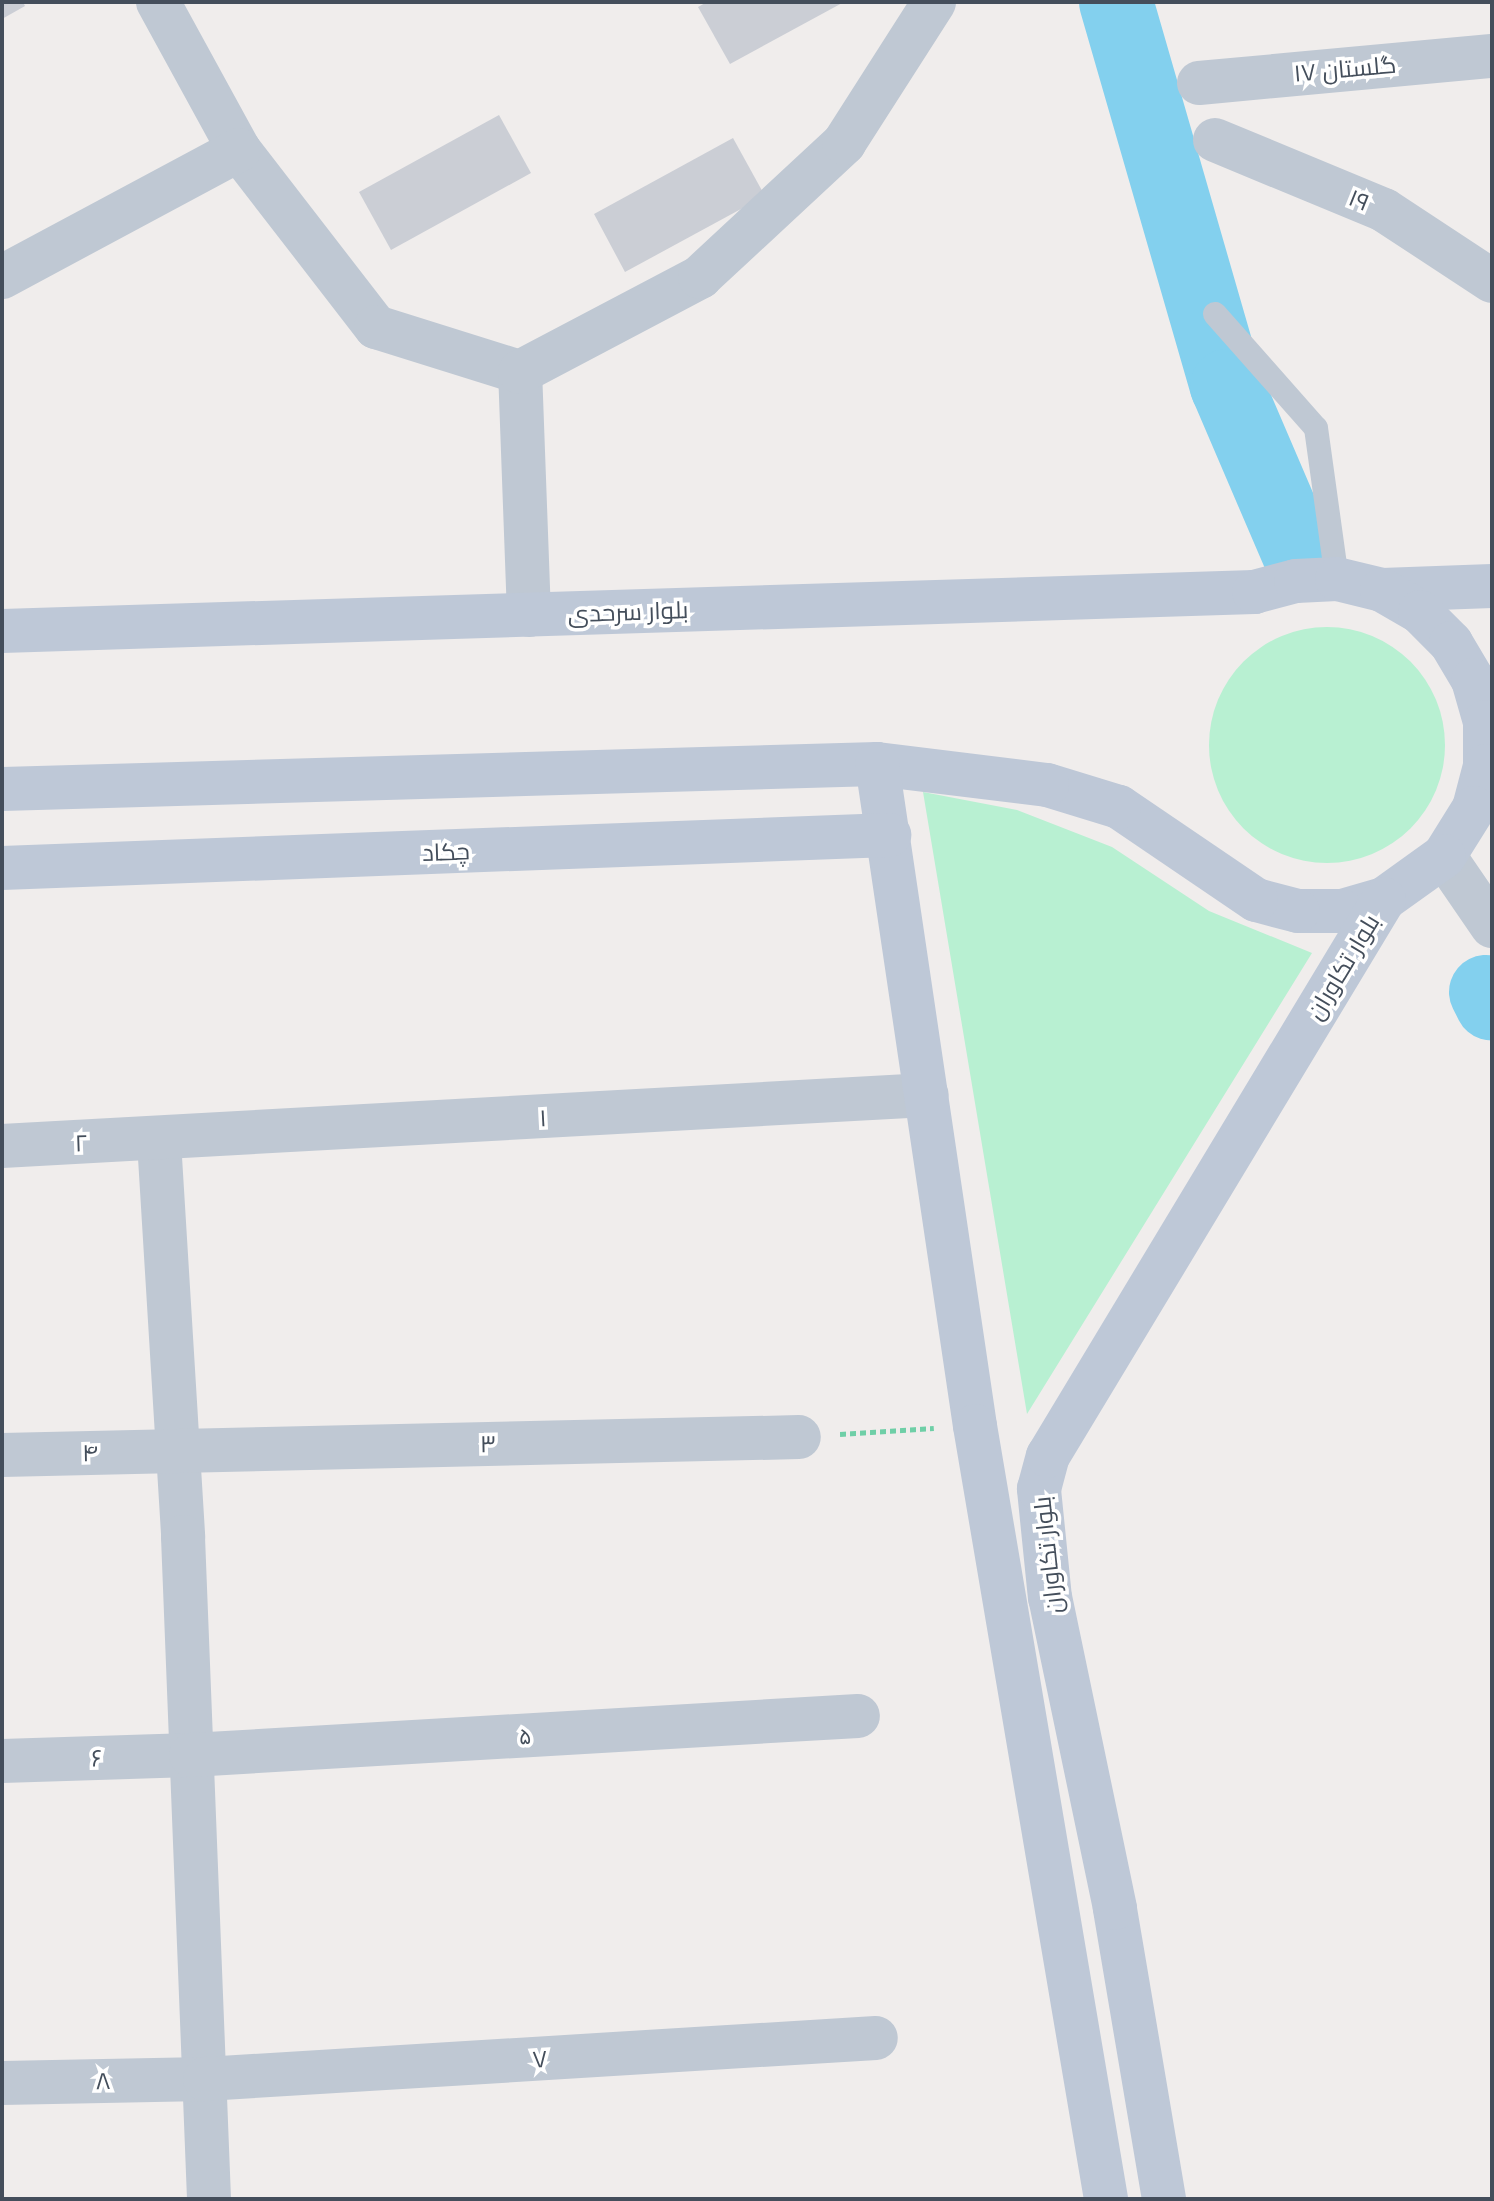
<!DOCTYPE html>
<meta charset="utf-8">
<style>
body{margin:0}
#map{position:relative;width:1494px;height:2201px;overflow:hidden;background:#f0edec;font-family:Raleway,Cairo,sans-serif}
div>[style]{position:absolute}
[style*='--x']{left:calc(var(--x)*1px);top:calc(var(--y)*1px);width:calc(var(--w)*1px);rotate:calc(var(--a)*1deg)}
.green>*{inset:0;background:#b8f0d2}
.round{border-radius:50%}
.river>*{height:74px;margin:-37px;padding:0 37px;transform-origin:37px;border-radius:37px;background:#83d0ee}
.building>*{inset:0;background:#cbced5}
.path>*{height:5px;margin-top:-2.5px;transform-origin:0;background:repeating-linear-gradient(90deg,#6fcfa7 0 6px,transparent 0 10px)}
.lane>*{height:24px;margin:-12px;padding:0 12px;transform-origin:12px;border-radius:12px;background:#bfc8d3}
.street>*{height:44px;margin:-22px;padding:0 22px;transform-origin:22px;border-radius:22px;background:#bfc8d3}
.secondary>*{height:44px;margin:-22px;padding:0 22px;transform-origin:22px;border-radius:22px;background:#bec8d7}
span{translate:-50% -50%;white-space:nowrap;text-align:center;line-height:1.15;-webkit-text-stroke:7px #fff;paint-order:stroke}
.street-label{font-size:24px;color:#444e5b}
.frame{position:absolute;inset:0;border:4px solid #444e5b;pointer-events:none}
</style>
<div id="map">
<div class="green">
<i class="round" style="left:1209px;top:627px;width:236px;height:236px"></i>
<i style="clip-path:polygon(923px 792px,1017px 810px,1112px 847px,1209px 911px,1312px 953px,1027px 1414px)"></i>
</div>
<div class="river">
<i style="--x:1116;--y:2;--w:400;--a:73.9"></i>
<i style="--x:1227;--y:386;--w:185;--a:66.8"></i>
<i style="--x:1486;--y:992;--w:13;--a:63"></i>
</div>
<div class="building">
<i style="clip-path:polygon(2px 2px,23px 2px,25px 6px,2px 19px)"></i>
<i style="clip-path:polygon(707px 2px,844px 2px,730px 64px,698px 7px)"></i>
<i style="clip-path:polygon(499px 115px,531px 173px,391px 250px,359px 192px)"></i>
<i style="clip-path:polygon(733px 138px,765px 196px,625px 272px,594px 214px)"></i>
</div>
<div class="path">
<i style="--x:840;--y:1434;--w:94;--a:-3.7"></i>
</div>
<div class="lane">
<i style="--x:1215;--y:314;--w:152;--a:48.5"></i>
<i style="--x:1316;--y:428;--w:152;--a:82.1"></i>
</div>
<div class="street">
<i style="--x:158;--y:2;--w:169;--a:61.3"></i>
<i style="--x:239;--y:150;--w:224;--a:52.3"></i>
<i style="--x:376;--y:327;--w:151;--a:17.4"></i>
<i style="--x:1199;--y:83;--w:294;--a:-5.3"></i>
<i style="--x:1215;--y:140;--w:183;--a:22.5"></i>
<i style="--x:1384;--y:210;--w:129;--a:33.3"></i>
<i style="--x:2;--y:277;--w:269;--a:-28.2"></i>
<i style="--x:529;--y:615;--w:243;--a:-92.1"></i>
<i style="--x:520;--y:372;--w:204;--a:-27.8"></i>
<i style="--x:700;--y:277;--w:197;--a:-42.9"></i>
<i style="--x:844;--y:143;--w:167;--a:-57.4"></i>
<i style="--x:1444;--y:856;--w:85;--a:55.6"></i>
<i style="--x:159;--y:1141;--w:397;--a:86.5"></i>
<i style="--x:183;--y:1537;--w:663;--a:87.75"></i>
<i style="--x:2;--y:1146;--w:926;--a:-3.16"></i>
<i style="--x:2;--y:1455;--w:797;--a:-1.29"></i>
<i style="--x:2;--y:1761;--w:189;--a:-1.8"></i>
<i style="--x:191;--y:1755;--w:668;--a:-3.35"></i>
<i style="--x:2;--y:2083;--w:203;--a:-1.1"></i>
<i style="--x:205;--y:2079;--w:672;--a:-3.5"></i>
</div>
<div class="secondary">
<i style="--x:1382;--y:590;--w:110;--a:-2.1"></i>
<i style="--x:2;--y:631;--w:1253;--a:-1.78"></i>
<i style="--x:1254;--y:592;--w:43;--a:-14.7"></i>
<i style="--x:1296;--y:581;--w:41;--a:-2.8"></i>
<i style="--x:1337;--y:579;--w:46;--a:13.7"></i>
<i style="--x:1382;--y:590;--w:44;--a:30.1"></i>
<i style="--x:1420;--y:612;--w:44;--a:45"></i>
<i style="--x:1451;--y:643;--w:43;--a:59.3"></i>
<i style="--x:1473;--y:680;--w:44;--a:74.1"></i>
<i style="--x:1485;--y:722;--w:44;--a:90"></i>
<i style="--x:1485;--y:766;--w:43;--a:104.7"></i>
<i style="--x:1474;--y:808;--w:57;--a:122"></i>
<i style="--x:1444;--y:856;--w:74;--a:144.4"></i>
<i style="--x:1384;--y:899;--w:44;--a:164.1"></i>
<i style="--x:1342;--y:911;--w:44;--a:180"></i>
<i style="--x:1298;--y:911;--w:43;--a:-165.3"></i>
<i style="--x:1256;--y:900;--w:166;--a:-145.8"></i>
<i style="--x:1119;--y:807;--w:75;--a:-163"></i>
<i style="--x:1047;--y:785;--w:171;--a:-173"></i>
<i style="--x:877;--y:764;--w:875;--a:178.36"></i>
<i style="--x:877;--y:764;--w:669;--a:81.58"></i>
<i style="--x:975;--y:1426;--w:784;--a:80.38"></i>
<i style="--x:2;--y:868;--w:888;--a:-2.13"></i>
<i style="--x:1164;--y:2199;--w:295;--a:-99.6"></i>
<i style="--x:1115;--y:1908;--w:317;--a:-101.8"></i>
<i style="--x:1050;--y:1598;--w:110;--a:-95.8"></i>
<i style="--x:1039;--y:1489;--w:34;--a:-75"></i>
<i style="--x:1048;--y:1456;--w:650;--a:-58.9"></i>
</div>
<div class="street-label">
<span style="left:1345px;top:69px;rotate:-5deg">گلستان ۱۷</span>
<span style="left:1359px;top:200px;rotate:22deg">۱۹</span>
<span style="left:628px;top:612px;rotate:-2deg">بلوار سرحدی</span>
<span style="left:446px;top:852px;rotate:-2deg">چکاد</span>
<span style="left:1343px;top:967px;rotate:-59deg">بلوار تکاوران</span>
<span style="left:543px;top:1118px;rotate:-3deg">۱</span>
<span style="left:81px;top:1143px;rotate:-2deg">۲</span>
<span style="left:488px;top:1444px;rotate:-1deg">۳</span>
<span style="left:90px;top:1453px;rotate:-1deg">۴</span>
<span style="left:1048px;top:1555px;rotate:-96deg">بلوار تکاوران</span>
<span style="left:525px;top:1736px;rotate:-3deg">۵</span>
<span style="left:97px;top:1758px;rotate:-2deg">۶</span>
<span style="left:540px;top:2059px;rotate:-4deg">۷</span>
<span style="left:103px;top:2081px;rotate:-1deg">۸</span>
</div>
<div class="frame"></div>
</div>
